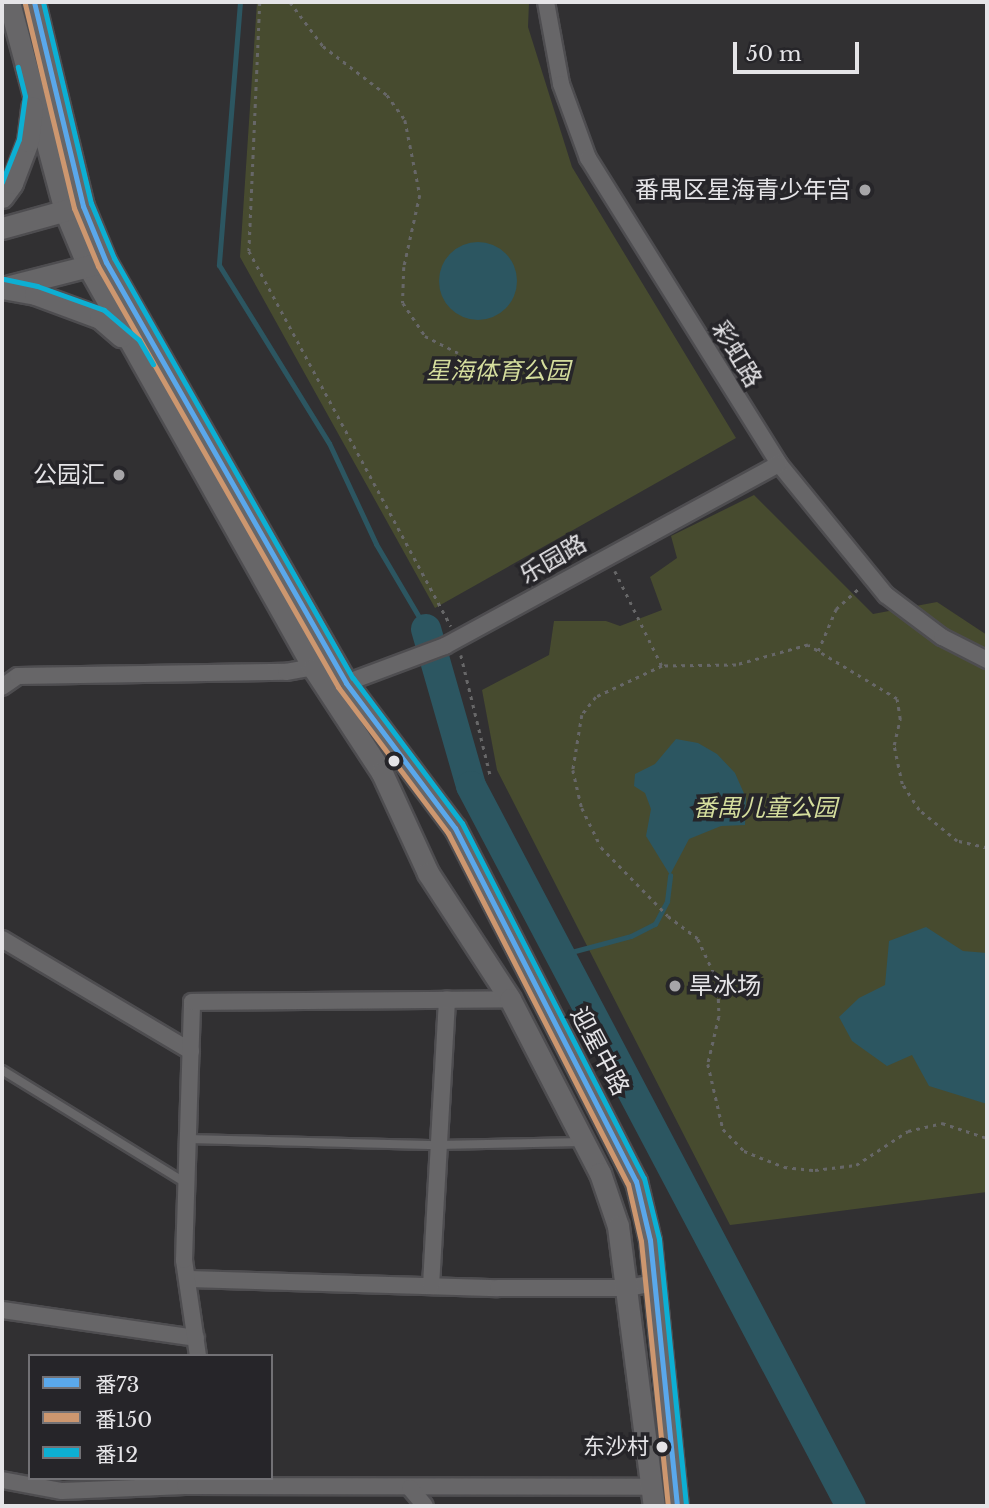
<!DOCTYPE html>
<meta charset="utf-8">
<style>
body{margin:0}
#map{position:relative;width:989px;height:1508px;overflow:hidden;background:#313032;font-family:"Libre Baskerville","Noto Sans SC",serif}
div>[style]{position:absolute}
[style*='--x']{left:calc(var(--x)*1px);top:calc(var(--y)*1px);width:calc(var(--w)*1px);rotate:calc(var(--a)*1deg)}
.green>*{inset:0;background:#474b2f}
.water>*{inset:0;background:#2c5661}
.round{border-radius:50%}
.stream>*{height:5px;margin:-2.5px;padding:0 2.5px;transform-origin:2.5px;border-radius:2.5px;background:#2c5661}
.river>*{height:30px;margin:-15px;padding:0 15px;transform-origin:15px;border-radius:15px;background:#2c5661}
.path>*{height:2.5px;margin-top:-1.25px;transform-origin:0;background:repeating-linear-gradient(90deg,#676768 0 3.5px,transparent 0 8.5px)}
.roads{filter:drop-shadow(2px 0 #4e4d50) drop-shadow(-2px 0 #4e4d50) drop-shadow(0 2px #4e4d50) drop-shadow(0 -2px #4e4d50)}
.service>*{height:8px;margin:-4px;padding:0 4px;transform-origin:4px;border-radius:4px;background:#676668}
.minor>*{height:16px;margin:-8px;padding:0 8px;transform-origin:8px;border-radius:8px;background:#676668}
.tertiary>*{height:21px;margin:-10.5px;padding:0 10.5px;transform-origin:10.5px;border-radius:10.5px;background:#676668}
.bus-1>*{height:5px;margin:-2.5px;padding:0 2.5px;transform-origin:2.5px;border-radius:2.5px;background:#5aa8eb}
.bus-2>*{height:5px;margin:-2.5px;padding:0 2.5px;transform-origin:2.5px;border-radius:2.5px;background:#cd976f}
.bus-3>*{height:5px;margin:-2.5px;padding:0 2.5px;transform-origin:2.5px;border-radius:2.5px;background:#0dafd3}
.dots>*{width:19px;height:19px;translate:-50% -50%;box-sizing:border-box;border:4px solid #262529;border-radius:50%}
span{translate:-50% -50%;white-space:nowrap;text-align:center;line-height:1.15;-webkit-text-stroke:7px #262529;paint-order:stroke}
.bus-label{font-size:22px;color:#e5e4e7}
.right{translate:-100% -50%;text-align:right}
.poi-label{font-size:24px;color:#e5e4e7}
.left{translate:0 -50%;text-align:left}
.street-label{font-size:24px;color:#e5e4e7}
.park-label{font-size:24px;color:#d5de9d;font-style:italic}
.frame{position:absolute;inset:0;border:4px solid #e5e4e7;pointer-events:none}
.legend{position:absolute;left:28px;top:1354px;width:245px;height:126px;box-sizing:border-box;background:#262529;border:2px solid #727175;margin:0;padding:9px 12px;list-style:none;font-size:21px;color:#e5e4e7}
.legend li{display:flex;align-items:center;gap:14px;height:35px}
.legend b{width:35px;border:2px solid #727175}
.scale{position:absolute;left:733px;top:42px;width:126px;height:32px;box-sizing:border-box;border:4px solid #e5e4e7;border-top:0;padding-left:9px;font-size:21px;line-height:24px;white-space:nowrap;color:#e5e4e7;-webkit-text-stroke:5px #262529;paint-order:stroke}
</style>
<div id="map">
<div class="green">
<i style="clip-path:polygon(257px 2px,529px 2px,528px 27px,572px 167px,736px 438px,435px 608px,240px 257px)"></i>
<i style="clip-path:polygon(754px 495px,873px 614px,937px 602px,987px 635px,987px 1192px,730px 1225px,497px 770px,482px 690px,549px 655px,554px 621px,606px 621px,620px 626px,662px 610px,650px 577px,677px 558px,671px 536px)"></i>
</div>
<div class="water">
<i class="round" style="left:439px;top:242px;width:78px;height:78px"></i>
<i style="clip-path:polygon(676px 739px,698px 743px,717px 754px,735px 773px,746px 798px,745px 825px,721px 826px,689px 839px,670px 875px,646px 836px,651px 809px,645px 793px,634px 786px,635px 774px,655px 764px)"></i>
<i style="clip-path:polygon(926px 927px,963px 951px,987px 953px,987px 1104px,929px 1086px,912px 1055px,887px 1066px,852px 1041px,839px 1017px,859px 998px,885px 985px,889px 941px)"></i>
</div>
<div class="stream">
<i style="--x:240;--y:2;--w:264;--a:94.6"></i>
<i style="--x:219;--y:265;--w:209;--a:58.3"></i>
<i style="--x:329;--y:443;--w:111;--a:65"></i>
<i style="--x:376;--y:544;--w:99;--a:59.5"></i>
<i style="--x:560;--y:955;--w:73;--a:-15"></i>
<i style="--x:631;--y:936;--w:27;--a:-27"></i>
<i style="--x:655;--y:924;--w:26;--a:-62"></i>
<i style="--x:667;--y:901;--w:26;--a:-83"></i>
</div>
<div class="river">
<i style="--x:426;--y:629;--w:163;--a:74"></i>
<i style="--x:471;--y:786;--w:814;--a:62.18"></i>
</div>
<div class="path">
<i style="--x:260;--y:2;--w:249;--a:92.5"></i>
<i style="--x:249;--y:251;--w:426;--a:61.7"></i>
<i style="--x:290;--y:2;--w:55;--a:53.1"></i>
<i style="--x:323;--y:46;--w:81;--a:37.4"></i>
<i style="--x:387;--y:95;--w:31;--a:54"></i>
<i style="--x:405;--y:120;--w:76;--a:78.7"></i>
<i style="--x:420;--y:195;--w:74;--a:102.5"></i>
<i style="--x:404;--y:267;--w:36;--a:92"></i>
<i style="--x:403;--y:303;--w:40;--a:56"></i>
<i style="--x:425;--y:336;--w:37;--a:27"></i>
<i style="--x:615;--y:571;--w:106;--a:63.7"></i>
<i style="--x:818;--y:651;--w:46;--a:-66.8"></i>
<i style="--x:836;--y:609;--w:31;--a:-42"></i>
<i style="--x:461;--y:655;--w:127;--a:76.3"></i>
<i style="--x:987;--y:848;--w:31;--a:-167"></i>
<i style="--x:957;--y:841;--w:49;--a:-140.8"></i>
<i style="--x:919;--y:810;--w:31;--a:-123"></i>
<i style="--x:902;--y:784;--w:40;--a:-102"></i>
<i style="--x:894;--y:745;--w:27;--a:-77"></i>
<i style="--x:900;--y:719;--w:20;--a:-99"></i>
<i style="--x:897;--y:699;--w:104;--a:-148.8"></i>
<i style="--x:808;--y:645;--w:75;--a:164.5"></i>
<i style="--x:736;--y:665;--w:74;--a:179.2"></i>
<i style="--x:662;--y:666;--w:73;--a:154.8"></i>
<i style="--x:596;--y:697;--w:23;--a:128"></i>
<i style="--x:582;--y:715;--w:56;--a:99.3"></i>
<i style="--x:573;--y:770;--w:39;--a:77"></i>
<i style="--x:582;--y:808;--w:43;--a:64"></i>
<i style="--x:601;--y:847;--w:96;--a:45.8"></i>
<i style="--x:668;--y:916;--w:38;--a:37"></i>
<i style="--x:698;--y:939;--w:47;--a:65.1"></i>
<i style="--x:718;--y:982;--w:35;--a:88"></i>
<i style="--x:719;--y:1017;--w:48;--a:103.2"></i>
<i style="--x:708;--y:1064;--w:67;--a:77"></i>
<i style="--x:723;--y:1129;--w:30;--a:46"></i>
<i style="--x:744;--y:1151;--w:43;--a:21.8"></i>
<i style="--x:784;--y:1167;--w:31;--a:6"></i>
<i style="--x:815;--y:1170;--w:41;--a:-7"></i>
<i style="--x:856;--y:1165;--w:62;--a:-33.2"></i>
<i style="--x:908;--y:1131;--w:35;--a:-13"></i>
<i style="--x:942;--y:1123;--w:47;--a:18.4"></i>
</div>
<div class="roads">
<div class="service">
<i style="--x:2;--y:1070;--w:217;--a:31.6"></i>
<i style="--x:188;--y:1139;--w:251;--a:1.4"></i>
<i style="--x:439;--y:1145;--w:142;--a:-1.2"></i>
</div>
<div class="minor">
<i style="--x:546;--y:2;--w:83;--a:79.6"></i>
<i style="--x:561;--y:84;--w:79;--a:70"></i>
<i style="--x:588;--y:158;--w:361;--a:58"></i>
<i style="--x:779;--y:464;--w:169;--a:50.8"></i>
<i style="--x:886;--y:595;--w:70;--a:36.9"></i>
<i style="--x:942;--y:637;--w:51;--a:27.1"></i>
<i style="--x:346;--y:683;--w:106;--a:-20.5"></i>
<i style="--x:445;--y:646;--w:380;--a:-28.6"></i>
<i style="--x:2;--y:687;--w:19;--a:-35"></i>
<i style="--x:18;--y:676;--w:268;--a:-0.9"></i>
<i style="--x:286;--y:672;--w:39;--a:-10"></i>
<i style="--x:2;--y:939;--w:220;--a:30.7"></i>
<i style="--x:189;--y:1279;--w:309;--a:1.7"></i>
<i style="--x:498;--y:1288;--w:129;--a:0"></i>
<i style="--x:627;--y:1288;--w:28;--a:-10"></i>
<i style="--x:431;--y:1286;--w:287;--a:-86.8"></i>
<i style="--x:2;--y:1310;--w:196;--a:8.2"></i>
<i style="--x:198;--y:1356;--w:97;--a:-98.3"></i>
<i style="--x:184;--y:1260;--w:258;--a:-88.2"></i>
<i style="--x:192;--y:1002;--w:318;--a:-0.5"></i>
<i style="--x:2;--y:1480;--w:61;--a:10.4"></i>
<i style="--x:62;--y:1491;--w:123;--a:-2.3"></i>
<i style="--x:185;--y:1486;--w:468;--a:0.1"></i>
<i style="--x:410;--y:1488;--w:23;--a:50"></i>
</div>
<div class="tertiary">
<i style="--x:9;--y:2;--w:216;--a:75"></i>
<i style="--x:65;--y:211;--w:60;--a:67.3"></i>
<i style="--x:88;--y:266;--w:462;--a:60.7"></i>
<i style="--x:314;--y:669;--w:124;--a:56.8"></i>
<i style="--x:382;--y:773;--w:110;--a:65.3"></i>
<i style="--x:428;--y:873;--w:150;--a:56.9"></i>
<i style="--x:510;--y:999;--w:196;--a:62.7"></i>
<i style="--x:600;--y:1173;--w:56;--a:71.2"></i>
<i style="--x:618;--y:1226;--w:282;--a:82.7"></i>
<i style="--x:34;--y:2;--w:210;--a:76.5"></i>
<i style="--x:83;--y:206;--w:61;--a:67.7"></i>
<i style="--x:106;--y:262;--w:485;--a:60.3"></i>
<i style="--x:346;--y:683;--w:181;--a:53.1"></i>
<i style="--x:455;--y:828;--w:397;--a:62.9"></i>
<i style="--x:636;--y:1181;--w:61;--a:76.7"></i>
<i style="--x:650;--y:1240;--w:267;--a:84.2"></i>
<i style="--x:2;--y:197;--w:17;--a:-54"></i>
<i style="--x:12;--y:183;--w:45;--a:-69.1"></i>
<i style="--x:28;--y:141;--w:34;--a:-83"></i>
<i style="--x:2;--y:228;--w:78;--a:-15.6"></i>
<i style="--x:10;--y:286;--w:93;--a:-14.3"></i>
<i style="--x:2;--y:288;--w:34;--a:10"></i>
<i style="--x:35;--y:294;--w:69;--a:20.3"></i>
<i style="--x:100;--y:318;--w:28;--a:41"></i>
</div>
</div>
<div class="bus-1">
<i style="--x:34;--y:2;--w:210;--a:76.5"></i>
<i style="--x:83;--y:206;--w:61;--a:67.7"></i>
<i style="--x:106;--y:262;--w:485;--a:60.3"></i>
<i style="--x:346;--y:683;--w:181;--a:53.1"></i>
<i style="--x:455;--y:828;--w:397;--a:62.9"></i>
<i style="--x:636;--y:1181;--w:61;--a:76.7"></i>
<i style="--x:650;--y:1240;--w:267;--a:84.2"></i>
</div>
<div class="bus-2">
<i style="--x:25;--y:4;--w:210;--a:76.5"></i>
<i style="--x:74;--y:208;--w:63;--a:67.5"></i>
<i style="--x:98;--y:266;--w:485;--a:60.3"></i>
<i style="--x:338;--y:687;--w:183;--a:53"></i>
<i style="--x:448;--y:833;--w:394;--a:62.9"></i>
<i style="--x:628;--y:1184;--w:58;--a:77.2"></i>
<i style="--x:641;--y:1241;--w:266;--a:84.2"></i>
</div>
<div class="bus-3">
<i style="--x:43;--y:2;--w:207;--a:76.6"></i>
<i style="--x:91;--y:203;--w:60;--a:67.3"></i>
<i style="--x:114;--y:258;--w:483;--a:60.4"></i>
<i style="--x:353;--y:678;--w:181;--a:53.1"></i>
<i style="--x:462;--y:823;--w:399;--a:62.9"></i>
<i style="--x:644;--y:1178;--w:63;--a:76.2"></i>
<i style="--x:659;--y:1239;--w:267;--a:84.2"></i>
<i style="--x:2;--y:182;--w:46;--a:-68.4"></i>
<i style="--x:19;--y:139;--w:43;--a:-82.1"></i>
<i style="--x:25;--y:96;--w:30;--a:-104"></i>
<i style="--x:4;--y:279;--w:34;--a:12"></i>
<i style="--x:37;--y:286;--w:71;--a:19.7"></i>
<i style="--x:104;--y:310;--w:46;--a:40.6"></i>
<i style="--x:139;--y:340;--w:28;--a:60"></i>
</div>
<div class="dots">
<i style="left:865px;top:190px;background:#a6a5a8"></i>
<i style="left:119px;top:475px;background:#a6a5a8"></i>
<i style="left:394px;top:761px;background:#e5e4e7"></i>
<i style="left:675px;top:986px;background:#a6a5a8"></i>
<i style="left:662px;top:1447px;background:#e5e4e7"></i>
</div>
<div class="bus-label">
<span class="right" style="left:649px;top:1447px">东沙村</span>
</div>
<div class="poi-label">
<span class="right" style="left:851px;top:190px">番禺区星海青少年宫</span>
<span class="right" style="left:105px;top:475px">公园汇</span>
<span class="left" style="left:689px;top:986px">旱冰场</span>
</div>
<div class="street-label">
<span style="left:737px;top:354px;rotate:59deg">彩虹路</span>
<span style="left:553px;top:559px;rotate:-30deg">乐园路</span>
<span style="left:600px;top:1051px;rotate:62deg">迎星中路</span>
</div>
<div class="park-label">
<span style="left:498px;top:371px">星海体育公园</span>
<span style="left:765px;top:808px">番禺儿童公园</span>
</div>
<div class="frame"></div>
<ul class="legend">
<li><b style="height:9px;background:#5aa8eb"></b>番73</li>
<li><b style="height:9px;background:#cd976f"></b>番150</li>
<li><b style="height:9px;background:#0dafd3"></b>番12</li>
</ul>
<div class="scale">50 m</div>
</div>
